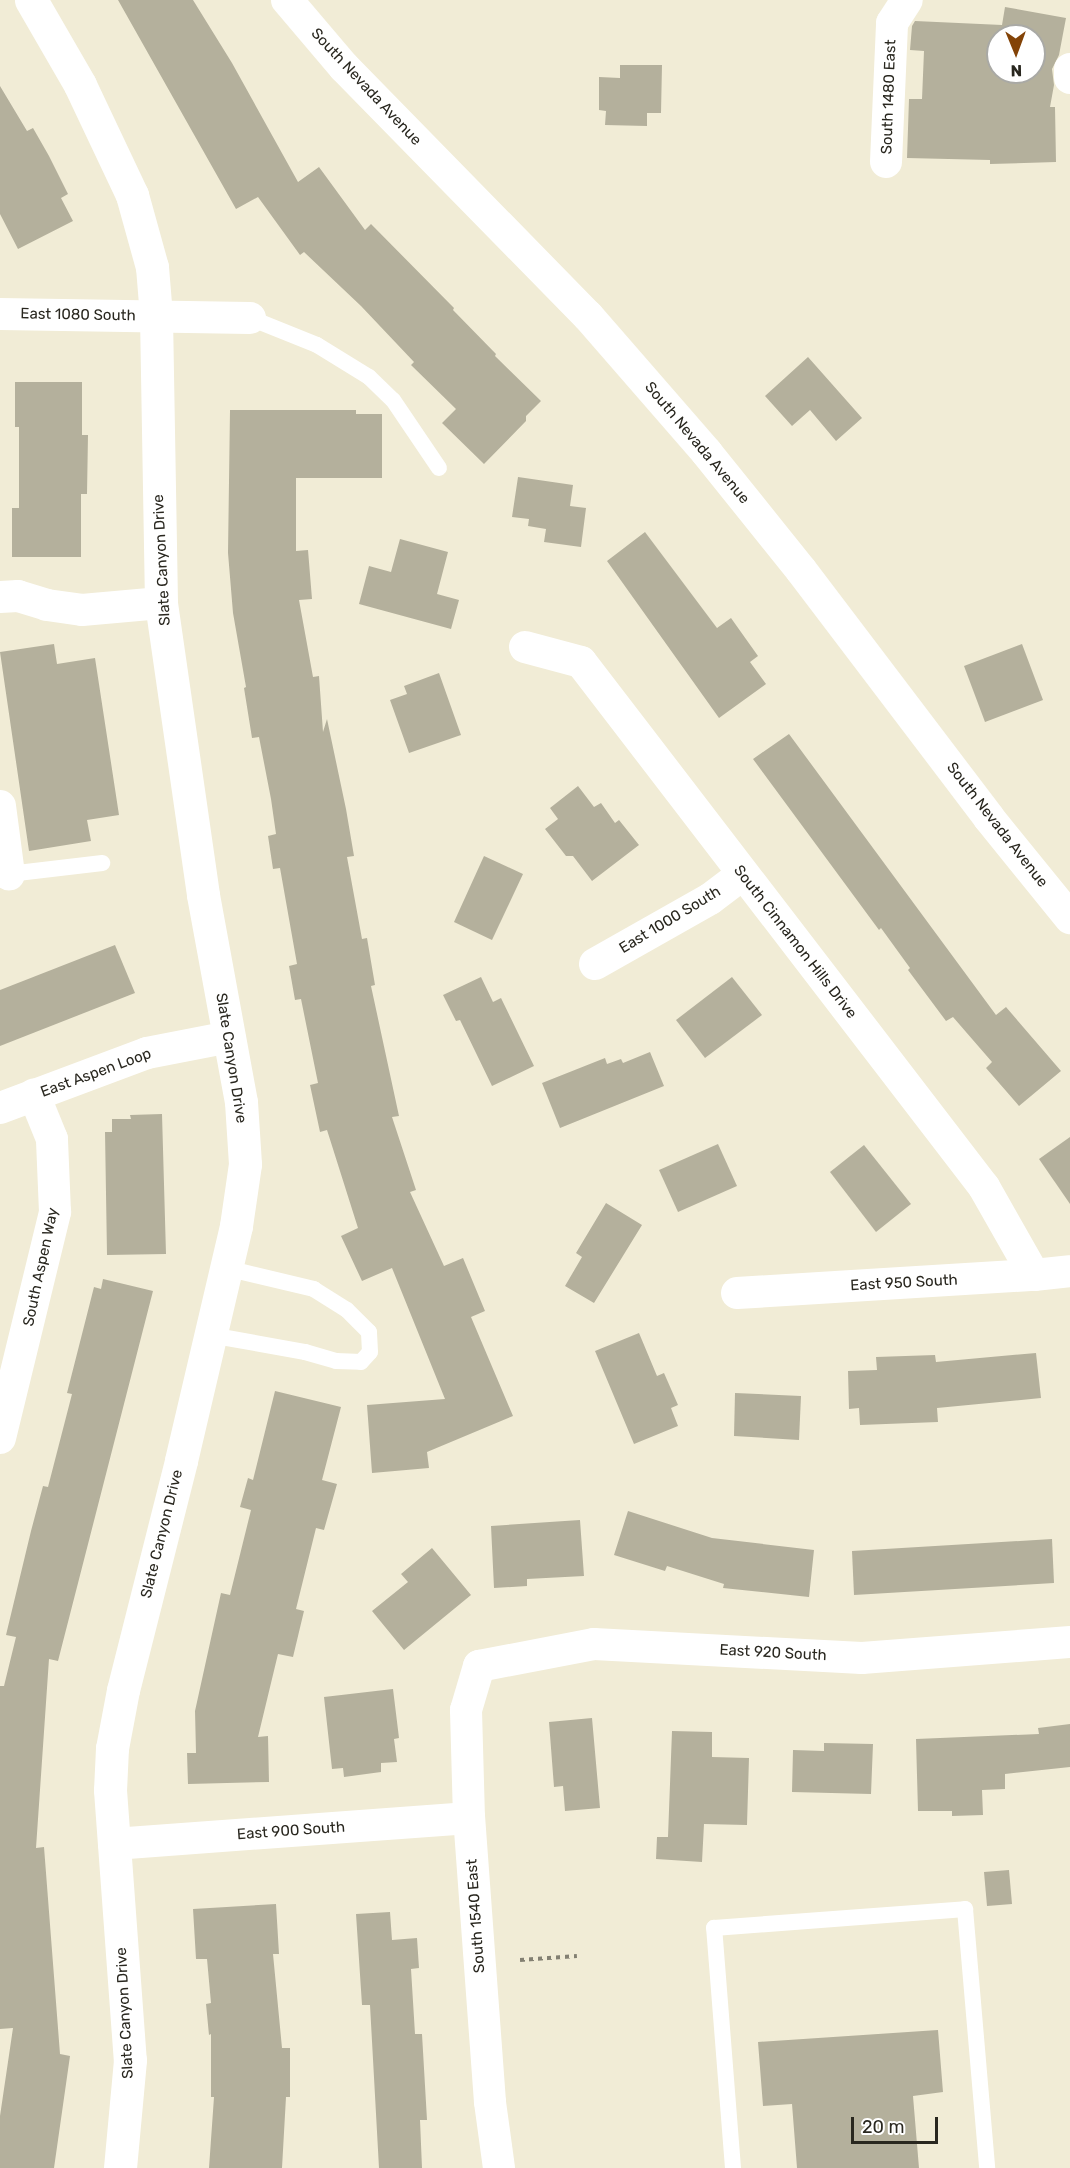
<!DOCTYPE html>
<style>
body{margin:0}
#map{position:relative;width:1070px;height:2168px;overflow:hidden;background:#f1ecd6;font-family:Rubik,sans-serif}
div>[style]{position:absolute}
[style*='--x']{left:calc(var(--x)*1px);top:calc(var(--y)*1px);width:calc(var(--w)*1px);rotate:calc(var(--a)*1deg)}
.building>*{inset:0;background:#b4b09c}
.path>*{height:4px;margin-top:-2px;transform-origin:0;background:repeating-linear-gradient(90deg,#838072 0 4.5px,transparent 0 9px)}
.service>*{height:16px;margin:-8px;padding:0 8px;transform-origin:8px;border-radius:8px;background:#fff}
.minor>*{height:32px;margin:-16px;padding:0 16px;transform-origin:16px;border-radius:16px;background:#fff}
.tertiary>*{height:33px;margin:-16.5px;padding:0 16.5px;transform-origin:16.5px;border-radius:16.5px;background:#fff}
span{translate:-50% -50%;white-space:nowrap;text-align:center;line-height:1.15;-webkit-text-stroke:6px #fff;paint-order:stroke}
.street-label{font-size:15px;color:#29271f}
.north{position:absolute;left:986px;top:24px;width:60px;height:60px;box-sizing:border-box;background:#fff;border:2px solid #a9a9a5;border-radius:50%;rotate:179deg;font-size:16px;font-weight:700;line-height:24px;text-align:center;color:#29271f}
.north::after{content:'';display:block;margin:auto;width:21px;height:27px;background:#834307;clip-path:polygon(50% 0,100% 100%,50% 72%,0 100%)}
.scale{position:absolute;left:851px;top:2117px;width:87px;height:27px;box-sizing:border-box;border:3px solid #29271f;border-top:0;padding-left:8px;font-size:18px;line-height:21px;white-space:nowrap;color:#29271f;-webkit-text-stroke:4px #fff;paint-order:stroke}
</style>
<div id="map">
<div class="building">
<i style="clip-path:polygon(118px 0,193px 0,232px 63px,298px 182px,319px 167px,365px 230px,371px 224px,454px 308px,453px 310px,496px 354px,495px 356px,541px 401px,526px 416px,526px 421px,484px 464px,442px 423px,456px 409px,411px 365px,414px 362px,361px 306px,304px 252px,300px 255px,258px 197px,236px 209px)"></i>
<i style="clip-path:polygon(evenodd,1005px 7px,1066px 18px,1059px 55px,1052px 69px,1054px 85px,1050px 107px,1055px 107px,1056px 162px,990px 164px,990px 160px,907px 158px,909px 99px,922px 99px,924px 51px,910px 50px,912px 26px,915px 21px,1002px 25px,1005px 7px,998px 36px,1034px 36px,1034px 72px,998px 72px,998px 36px)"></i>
<i style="clip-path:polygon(620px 65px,662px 65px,661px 113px,647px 113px,647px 126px,605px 125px,606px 111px,599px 110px,599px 77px,620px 78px)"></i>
<i style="clip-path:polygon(0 86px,27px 131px,33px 128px,49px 156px,68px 194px,61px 198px,73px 221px,18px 249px,0 214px)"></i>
<i style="clip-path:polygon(808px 357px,862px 418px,836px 441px,810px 410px,792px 426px,765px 396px)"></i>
<i style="clip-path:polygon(15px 382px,82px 382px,82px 435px,88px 435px,87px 494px,81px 494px,81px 557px,12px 557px,12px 508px,19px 508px,19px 427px,15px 427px)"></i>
<i style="clip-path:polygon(230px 410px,356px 410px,356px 414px,382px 414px,382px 478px,296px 478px,296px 551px,308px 550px,312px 599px,299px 600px,313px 677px,319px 676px,323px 732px,327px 719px,346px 809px,354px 856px,347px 857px,362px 939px,367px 938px,375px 985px,371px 986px,399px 1116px,392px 1117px,416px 1190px,410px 1192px,444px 1266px,463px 1258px,485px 1311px,471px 1317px,513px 1416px,427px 1452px,429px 1468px,372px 1473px,367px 1405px,445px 1399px,392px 1268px,362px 1281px,341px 1236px,358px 1228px,327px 1130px,320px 1132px,310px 1085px,318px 1083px,301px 999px,295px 1000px,289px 966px,297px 964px,280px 868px,273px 869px,268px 836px,276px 834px,271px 799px,259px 737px,252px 738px,244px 688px,246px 687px,233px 613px,228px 553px)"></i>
<i style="clip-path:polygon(518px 477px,573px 485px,570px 506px,586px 508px,581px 547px,544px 542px,546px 529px,528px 526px,529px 519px,512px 517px)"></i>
<i style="clip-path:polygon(645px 532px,717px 628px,731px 618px,758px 656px,750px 662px,766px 684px,719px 718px,607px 561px)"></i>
<i style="clip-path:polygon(400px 539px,448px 552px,437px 594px,459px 600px,451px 629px,359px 604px,369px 566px,391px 572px)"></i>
<i style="clip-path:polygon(54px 644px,57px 664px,95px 658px,119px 815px,87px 820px,91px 841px,29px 851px,0 652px)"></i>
<i style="clip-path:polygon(1022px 644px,1043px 700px,985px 722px,964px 666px)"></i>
<i style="clip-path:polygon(439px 673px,461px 735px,409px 753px,390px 700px,407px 694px,404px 686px)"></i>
<i style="clip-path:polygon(789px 734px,996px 1015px,1006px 1007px,1061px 1071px,1019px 1106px,986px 1068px,992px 1062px,953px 1017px,946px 1021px,908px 970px,910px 968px,881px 928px,879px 930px,753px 759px)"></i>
<i style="clip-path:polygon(578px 786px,594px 807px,601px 803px,615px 823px,619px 820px,639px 845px,592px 881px,573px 856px,566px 856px,545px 829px,558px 819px,550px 808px)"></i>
<i style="clip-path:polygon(484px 856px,523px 874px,492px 940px,454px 922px)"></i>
<i style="clip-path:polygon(115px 945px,135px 993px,0 1046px,0 990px)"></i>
<i style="clip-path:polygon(481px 977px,493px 1002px,501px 998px,534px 1066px,492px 1086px,460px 1020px,456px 1021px,443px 995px)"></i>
<i style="clip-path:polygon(732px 977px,762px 1015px,705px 1058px,676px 1020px)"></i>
<i style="clip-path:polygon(650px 1052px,664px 1086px,560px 1128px,542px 1083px,605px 1058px,607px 1064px,621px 1059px,623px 1063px)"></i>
<i style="clip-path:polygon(162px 1114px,166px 1254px,107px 1255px,105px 1132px,112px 1132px,112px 1119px,131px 1119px,130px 1115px)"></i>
<i style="clip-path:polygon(1070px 1137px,1070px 1204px,1039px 1159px)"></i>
<i style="clip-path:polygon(718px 1144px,737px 1186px,678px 1212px,659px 1170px)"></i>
<i style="clip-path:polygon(864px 1145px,911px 1204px,876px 1232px,830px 1172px)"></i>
<i style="clip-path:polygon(606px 1203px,642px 1225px,594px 1303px,565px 1286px,582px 1257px,576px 1253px)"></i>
<i style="clip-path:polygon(103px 1279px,153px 1291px,58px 1661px,49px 1659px,36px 1848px,44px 1847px,60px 2054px,70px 2056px,54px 2168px,0 2168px,0 2116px,13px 2028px,0 2029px,0 1686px,4px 1686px,16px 1637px,6px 1635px,31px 1531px,43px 1486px,48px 1487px,72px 1394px,67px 1393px,94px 1287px,101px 1289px)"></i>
<i style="clip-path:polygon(639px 1333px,657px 1376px,664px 1373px,678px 1405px,671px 1408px,678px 1426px,634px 1444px,595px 1351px)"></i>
<i style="clip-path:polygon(1036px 1353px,1041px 1398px,937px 1408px,938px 1422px,860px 1425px,859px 1408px,849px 1409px,848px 1371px,877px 1370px,876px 1357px,935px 1355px,936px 1362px)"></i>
<i style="clip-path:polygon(275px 1391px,341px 1407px,322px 1480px,337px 1484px,324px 1530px,316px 1528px,296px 1609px,304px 1611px,293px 1657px,278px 1654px,258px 1737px,268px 1736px,269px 1782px,188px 1784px,187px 1753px,196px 1753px,195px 1711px,221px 1593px,230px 1595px,251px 1510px,240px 1507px,248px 1478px,253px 1480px)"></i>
<i style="clip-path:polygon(735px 1393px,801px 1396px,799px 1440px,734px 1436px)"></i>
<i style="clip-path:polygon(628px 1511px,712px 1538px,814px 1550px,809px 1597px,723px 1588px,724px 1584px,667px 1566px,665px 1571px,614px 1555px)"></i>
<i style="clip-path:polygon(580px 1520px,584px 1576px,527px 1579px,527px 1586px,494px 1588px,491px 1526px)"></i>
<i style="clip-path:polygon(1052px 1539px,1054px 1583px,854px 1595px,852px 1551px)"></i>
<i style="clip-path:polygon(432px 1548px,471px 1595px,404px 1650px,372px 1611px,408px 1582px,401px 1574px)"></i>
<i style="clip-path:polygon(393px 1689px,399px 1738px,394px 1739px,397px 1762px,381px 1763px,381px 1772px,344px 1777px,343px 1768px,332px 1769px,324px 1697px)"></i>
<i style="clip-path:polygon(592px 1718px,600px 1808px,565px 1811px,563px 1786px,554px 1787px,549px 1722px)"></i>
<i style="clip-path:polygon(1070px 1724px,1070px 1767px,1005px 1774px,1005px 1789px,982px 1790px,983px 1815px,952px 1816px,952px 1811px,918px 1811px,916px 1739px,1039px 1734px,1038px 1728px)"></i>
<i style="clip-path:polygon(672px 1731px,712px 1732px,712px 1757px,749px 1758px,747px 1825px,704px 1824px,702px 1862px,656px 1859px,657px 1837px,668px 1837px)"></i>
<i style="clip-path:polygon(824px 1743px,873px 1744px,871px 1794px,792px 1792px,793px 1750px,824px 1751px)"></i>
<i style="clip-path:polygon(1009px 1870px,1012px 1904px,987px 1906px,984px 1872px)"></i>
<i style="clip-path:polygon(276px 1904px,279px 1954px,273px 1954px,282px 2048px,290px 2048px,290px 2097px,286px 2097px,282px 2168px,209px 2168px,214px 2097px,211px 2097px,211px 2034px,209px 2035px,206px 2004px,211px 2003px,207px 1959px,196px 1959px,193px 1909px)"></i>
<i style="clip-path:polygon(390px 1912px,392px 1940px,417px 1938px,419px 1968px,411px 1969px,415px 2034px,422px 2034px,427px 2120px,420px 2120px,422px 2168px,379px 2168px,370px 2005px,362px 2005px,356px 1914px)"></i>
<i style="clip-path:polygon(938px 2030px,943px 2092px,913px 2096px,919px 2168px,797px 2168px,792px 2104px,763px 2106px,758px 2042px)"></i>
</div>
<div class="path">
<i style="--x:520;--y:1960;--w:57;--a:-4"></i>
</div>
<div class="service">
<i style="--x:250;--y:318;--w:72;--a:21.9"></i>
<i style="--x:317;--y:345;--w:61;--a:31.6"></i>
<i style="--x:369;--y:377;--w:33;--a:44"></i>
<i style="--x:393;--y:400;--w:82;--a:55.9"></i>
<i style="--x:9;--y:874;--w:94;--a:-6.7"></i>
<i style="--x:210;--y:1335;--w:97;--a:10.1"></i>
<i style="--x:305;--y:1352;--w:32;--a:16"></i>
<i style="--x:336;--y:1361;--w:25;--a:2"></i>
<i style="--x:361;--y:1362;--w:13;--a:-48"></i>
<i style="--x:370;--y:1352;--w:20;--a:-93"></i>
<i style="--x:369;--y:1332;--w:31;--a:-135"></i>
<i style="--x:347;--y:1310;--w:39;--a:-148"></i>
<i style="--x:314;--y:1289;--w:90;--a:-166.6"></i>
<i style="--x:733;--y:2168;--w:241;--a:-94.5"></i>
<i style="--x:714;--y:1928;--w:252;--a:-4.3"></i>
<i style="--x:965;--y:1909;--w:260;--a:85.1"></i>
</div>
<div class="minor">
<i style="--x:287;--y:0;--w:88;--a:49.6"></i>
<i style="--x:344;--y:67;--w:349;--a:45.6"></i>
<i style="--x:588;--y:316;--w:181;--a:49"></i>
<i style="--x:707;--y:453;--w:150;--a:51.2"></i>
<i style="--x:801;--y:570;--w:311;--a:52.8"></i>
<i style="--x:989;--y:818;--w:129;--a:51"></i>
<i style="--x:1070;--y:69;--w:9;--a:90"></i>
<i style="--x:886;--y:162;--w:139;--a:-87.5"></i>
<i style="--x:892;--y:23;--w:27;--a:-57"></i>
<i style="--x:0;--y:314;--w:250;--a:0.9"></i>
<i style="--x:0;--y:597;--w:18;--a:-3"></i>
<i style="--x:18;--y:596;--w:30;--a:17"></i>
<i style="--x:47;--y:605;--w:35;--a:8"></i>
<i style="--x:82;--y:610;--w:79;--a:-5.1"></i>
<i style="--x:525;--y:647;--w:58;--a:15"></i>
<i style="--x:581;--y:662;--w:662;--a:52.49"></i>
<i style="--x:984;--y:1187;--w:101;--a:60.4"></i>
<i style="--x:0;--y:806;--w:69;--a:82.5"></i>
<i style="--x:595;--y:964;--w:132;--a:-29.5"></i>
<i style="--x:710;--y:899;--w:41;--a:-37.1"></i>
<i style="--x:0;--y:1108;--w:157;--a:-20.5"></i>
<i style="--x:147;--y:1053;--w:84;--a:-11"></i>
<i style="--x:737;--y:1293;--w:298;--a:-3.5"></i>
<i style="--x:1034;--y:1275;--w:36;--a:-6"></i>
<i style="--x:0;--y:1438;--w:233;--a:-76.3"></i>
<i style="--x:55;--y:1212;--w:73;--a:-92.4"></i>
<i style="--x:52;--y:1139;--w:48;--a:-112.2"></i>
<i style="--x:114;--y:1844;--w:356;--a:-4.2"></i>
<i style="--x:499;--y:2168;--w:67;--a:-97.8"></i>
<i style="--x:490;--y:2102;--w:285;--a:-94.2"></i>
<i style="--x:469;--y:1818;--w:108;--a:-91.6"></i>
<i style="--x:466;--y:1710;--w:46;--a:-73.5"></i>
<i style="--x:479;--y:1666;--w:117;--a:-10.8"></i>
<i style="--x:594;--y:1644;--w:268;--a:3"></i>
<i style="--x:862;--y:1658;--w:209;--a:-4.4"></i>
</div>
<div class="tertiary">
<i style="--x:31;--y:0;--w:98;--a:60"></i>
<i style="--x:80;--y:85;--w:122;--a:64.7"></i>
<i style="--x:132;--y:195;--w:75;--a:74.5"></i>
<i style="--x:152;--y:267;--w:49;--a:85.3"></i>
<i style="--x:156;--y:316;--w:287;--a:89"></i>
<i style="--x:161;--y:603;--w:295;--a:81.8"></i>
<i style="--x:203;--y:895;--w:210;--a:79.6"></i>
<i style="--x:241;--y:1102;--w:62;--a:86.3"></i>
<i style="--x:245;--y:1164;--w:63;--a:98.3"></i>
<i style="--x:236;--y:1226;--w:241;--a:103.2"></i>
<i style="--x:181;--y:1461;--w:236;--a:104.2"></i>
<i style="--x:123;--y:1690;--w:59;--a:100.7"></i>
<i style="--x:112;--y:1748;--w:42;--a:92.7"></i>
<i style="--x:110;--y:1790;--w:271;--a:85.8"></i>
<i style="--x:130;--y:2060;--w:108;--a:95.3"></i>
</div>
<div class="street-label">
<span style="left:366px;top:87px;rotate:47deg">South Nevada Avenue</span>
<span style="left:889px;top:97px;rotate:-88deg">South 1480 East</span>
<span style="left:78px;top:315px;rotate:1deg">East 1080 South</span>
<span style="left:697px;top:443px;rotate:50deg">South Nevada Avenue</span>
<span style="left:162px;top:560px;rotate:-93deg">Slate Canyon Drive</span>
<span style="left:997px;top:825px;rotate:52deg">South Nevada Avenue</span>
<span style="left:670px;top:920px;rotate:-31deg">East 1000 South</span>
<span style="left:795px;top:942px;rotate:52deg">South Cinnamon Hills Drive</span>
<span style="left:231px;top:1058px;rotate:81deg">Slate Canyon Drive</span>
<span style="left:96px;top:1073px;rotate:-20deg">East Aspen Loop</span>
<span style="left:41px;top:1267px;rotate:-78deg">South Aspen Way</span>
<span style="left:904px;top:1283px;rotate:-3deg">East 950 South</span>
<span style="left:162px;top:1534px;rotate:-76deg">Slate Canyon Drive</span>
<span style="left:773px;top:1653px;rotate:3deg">East 920 South</span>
<span style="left:291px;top:1831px;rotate:-4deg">East 900 South</span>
<span style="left:476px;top:1916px;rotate:-94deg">South 1540 East</span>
<span style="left:125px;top:2013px;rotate:-93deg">Slate Canyon Drive</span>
</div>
<div class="north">N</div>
<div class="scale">20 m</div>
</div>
